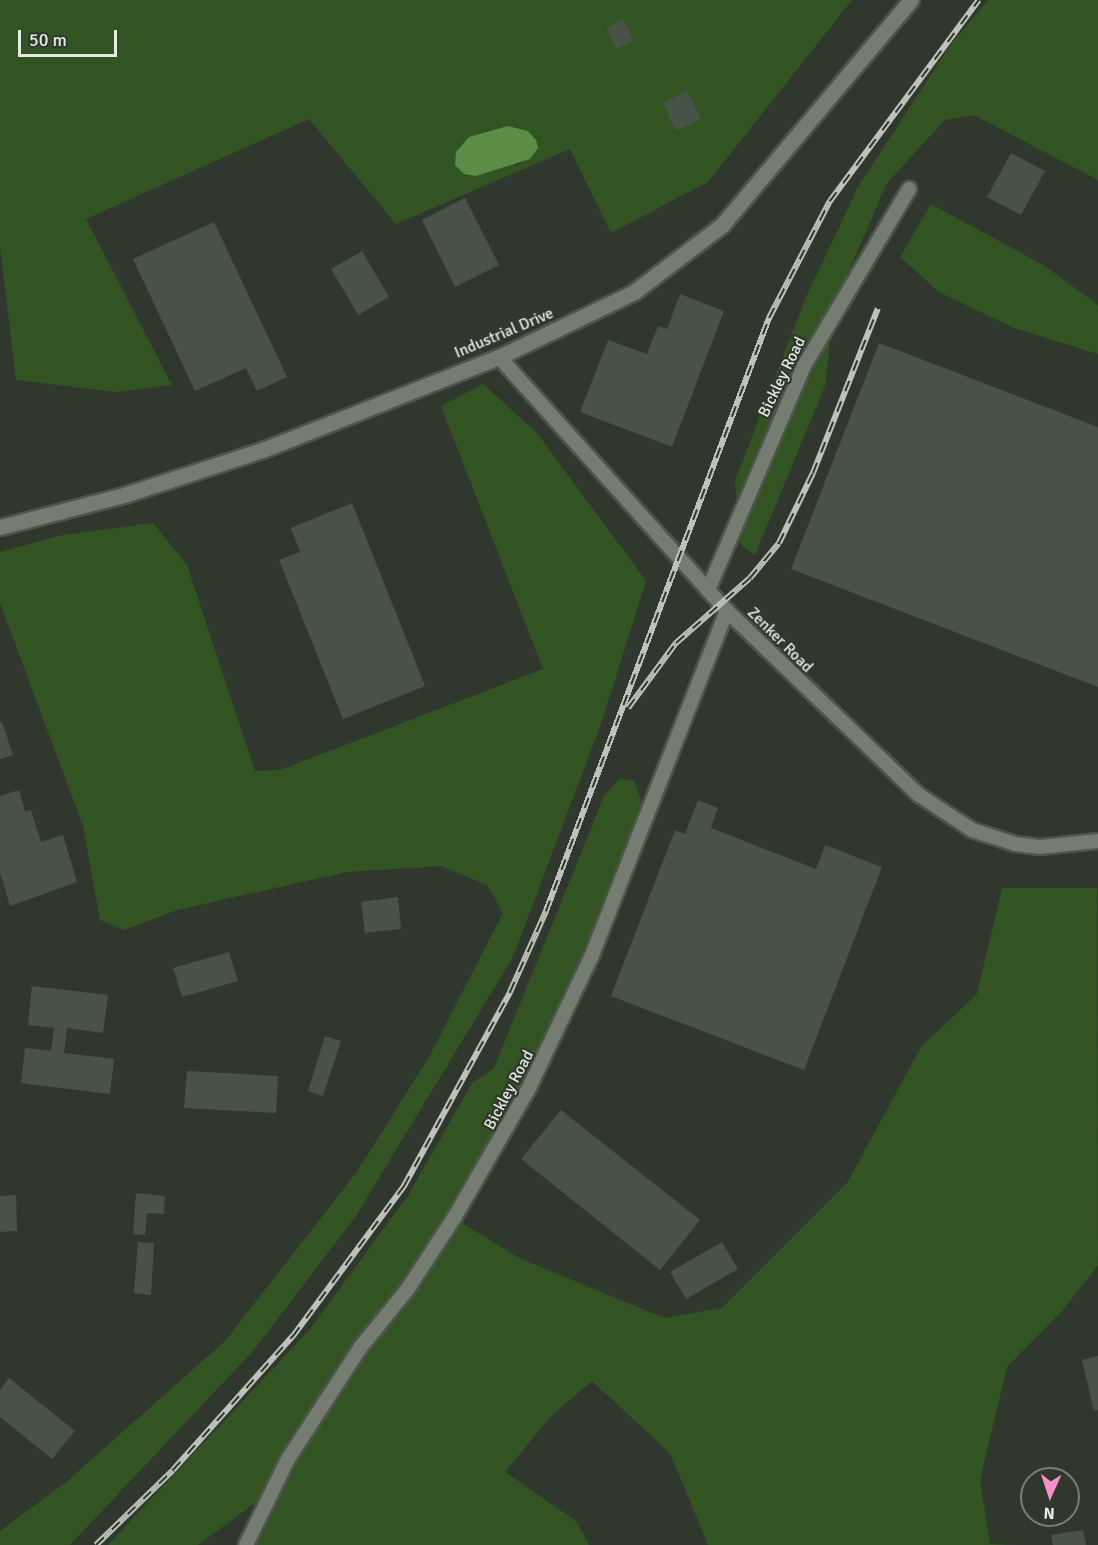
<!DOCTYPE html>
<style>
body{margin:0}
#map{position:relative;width:1098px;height:1545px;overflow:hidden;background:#30382d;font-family:Signika,sans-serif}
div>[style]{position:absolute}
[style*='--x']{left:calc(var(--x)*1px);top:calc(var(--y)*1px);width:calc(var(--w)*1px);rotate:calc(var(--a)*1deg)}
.green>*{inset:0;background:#315422}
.water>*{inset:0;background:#5b8d46}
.building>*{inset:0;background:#495246}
.roads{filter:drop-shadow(2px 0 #4d544b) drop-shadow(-2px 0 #4d544b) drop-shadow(0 2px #4d544b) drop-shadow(0 -2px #4d544b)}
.street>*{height:14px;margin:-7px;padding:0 7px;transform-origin:7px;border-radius:7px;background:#747d70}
.secondary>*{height:15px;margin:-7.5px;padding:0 7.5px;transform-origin:7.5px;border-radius:7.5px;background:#747d70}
.rail>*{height:6px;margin-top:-3px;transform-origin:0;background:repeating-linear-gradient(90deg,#30382d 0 11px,#bdc3ba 0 22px);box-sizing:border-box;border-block:2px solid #bdc3ba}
span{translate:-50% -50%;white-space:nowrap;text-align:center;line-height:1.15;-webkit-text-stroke:4.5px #30382d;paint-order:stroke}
.street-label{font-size:16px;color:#e5ebe3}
.north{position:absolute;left:1020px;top:1467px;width:60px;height:60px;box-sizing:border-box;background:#30382d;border:2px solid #788076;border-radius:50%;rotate:183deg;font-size:16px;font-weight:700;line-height:24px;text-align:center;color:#e5ebe3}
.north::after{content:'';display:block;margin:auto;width:21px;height:27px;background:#f98fc9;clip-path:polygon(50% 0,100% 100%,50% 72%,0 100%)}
.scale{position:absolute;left:18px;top:30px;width:99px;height:27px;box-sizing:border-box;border:3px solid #e5ebe3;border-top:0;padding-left:8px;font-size:18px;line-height:21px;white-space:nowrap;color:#e5ebe3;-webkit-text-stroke:4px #30382d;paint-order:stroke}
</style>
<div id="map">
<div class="green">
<i style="clip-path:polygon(evenodd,0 0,852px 0,708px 182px,611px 233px,570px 149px,396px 224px,309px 119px,86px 219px,172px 385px,116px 392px,16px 380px,0 246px,0 0,508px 126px,528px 131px,536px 140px,538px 148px,530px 158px,515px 166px,508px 126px)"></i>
<i style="clip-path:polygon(988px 0,1098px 0,1098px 180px,974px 115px,945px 120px,887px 183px,834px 305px,825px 386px,755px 555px,740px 544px,735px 481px,806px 297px,859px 185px,951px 44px)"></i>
<i style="clip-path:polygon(931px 204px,1045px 266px,1098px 305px,1098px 354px,1014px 328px,939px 292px,900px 257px)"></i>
<i style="clip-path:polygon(483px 384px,537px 433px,646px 581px,601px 724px,513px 957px,356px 1216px,253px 1351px,70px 1545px,0 1545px,0 1531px,65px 1483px,225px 1341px,356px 1173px,429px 1057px,503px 913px,487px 885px,441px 866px,347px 872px,177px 910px,124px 930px,100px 920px,83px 826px,0 603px,0 552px,63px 535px,153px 523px,187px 565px,255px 771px,280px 770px,543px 669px,441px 406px)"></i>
<i style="clip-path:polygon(619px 779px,634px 780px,647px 816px,592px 955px,454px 1218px,519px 1258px,664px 1318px,722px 1308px,847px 1183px,921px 1047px,977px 994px,1002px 888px,1097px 888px,1098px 1265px,1062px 1311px,1007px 1367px,980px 1480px,990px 1544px,1012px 1545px,708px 1545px,670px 1453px,592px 1381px,552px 1415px,505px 1472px,576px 1521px,589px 1545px,246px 1545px,269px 1493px,198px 1545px,108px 1545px,310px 1329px,409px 1194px,472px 1083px,494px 1068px,604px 796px)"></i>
</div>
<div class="water">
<i style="clip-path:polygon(508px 126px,528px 131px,536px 140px,538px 148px,530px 159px,476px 176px,464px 174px,455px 165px,456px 152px,469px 137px)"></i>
</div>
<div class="building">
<i style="clip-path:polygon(623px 19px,634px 40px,617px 49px,606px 28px)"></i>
<i style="clip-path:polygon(687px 91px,701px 119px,676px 131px,663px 103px)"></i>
<i style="clip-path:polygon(1011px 153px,1045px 171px,1021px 215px,987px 197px)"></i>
<i style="clip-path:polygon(465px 198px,499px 265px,455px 287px,422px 220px)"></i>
<i style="clip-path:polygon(214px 222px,287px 377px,257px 391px,246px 368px,195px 391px,133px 259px)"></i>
<i style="clip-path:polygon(362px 251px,389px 297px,358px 315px,331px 269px)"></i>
<i style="clip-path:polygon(680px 294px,724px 311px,672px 447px,580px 412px,608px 340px,647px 354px,658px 326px,667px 329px)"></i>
<i style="clip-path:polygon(879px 343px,1098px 427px,1098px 687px,791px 569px)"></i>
<i style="clip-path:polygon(352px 503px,425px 686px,343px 719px,279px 560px,300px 552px,291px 528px)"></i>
<i style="clip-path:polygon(2px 722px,13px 755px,0 759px,0 723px)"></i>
<i style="clip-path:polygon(19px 790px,25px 812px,31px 810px,41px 842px,63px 835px,77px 882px,10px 906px,0 872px,0 796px)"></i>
<i style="clip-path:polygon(698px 800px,718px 808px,711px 828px,816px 869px,825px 845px,882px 867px,804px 1070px,611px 996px,675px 830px,685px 834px)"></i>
<i style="clip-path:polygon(398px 897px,401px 929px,365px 933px,361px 902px)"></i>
<i style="clip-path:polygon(229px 952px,238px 981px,182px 997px,173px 968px)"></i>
<i style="clip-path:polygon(32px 986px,108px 995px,103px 1033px,67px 1028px,64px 1053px,114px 1059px,110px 1094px,21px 1083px,25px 1048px,51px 1051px,54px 1028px,28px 1025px)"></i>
<i style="clip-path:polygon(325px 1036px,341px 1041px,323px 1096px,308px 1091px)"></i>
<i style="clip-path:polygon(187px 1071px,278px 1076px,276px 1113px,184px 1108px)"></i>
<i style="clip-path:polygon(561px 1110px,700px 1220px,660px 1270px,521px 1159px)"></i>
<i style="clip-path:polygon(136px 1193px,165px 1196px,164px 1214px,147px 1213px,145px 1235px,133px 1234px)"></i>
<i style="clip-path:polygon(16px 1195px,17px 1231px,0 1232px,0 1196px)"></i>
<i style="clip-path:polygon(138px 1242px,154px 1243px,151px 1295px,134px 1293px)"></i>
<i style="clip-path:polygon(722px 1242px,738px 1269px,686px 1299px,670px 1272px)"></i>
<i style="clip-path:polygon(1098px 1356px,1098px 1410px,1094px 1411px,1082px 1360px)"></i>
<i style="clip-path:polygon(9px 1378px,75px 1431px,52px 1459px,0 1417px,0 1390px)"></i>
<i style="clip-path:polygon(1083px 1530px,1086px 1545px,1053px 1545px,1051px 1535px)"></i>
</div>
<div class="roads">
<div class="street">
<i style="--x:499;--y:357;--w:341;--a:48.1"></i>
<i style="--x:727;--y:611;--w:266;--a:43.8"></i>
<i style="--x:919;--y:795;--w:64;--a:33.4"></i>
<i style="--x:972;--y:830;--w:45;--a:18"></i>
<i style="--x:1015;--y:844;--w:25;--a:7"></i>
<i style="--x:1040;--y:847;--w:58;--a:-5.9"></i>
<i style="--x:708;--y:590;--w:244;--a:-66.8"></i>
<i style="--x:804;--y:366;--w:206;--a:-59.3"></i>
<i style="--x:246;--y:1545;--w:96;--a:-64"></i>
<i style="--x:288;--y:1459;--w:132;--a:-57"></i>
<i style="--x:360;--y:1348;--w:75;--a:-51"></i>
<i style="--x:407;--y:1290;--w:86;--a:-56.9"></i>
<i style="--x:454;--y:1218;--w:148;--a:-60"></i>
<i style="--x:528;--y:1090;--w:149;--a:-64.6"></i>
<i style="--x:592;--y:955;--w:370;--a:-68.6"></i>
</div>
<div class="secondary">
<i style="--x:0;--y:527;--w:128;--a:-14.5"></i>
<i style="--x:124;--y:495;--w:148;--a:-18.1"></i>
<i style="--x:265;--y:449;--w:251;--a:-21.5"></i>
<i style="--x:499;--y:357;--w:150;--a:-25.7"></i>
<i style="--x:634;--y:292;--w:111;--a:-37.3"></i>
<i style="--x:722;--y:225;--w:294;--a:-50"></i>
</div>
</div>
<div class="rail">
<i style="--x:628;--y:708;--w:81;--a:-53.6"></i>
<i style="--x:676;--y:643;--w:98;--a:-41.3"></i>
<i style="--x:750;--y:578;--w:45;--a:-50.4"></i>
<i style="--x:779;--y:543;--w:78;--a:-64.1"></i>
<i style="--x:813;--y:473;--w:177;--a:-68.5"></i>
<i style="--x:96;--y:1545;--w:107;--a:-44.2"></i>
<i style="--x:173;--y:1470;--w:180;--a:-48.2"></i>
<i style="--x:293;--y:1336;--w:187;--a:-53.5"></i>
<i style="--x:404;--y:1186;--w:221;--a:-61.3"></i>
<i style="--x:510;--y:992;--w:89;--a:-66"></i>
<i style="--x:546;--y:911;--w:634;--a:-69.39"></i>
<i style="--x:769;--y:318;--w:132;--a:-62.5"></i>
<i style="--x:830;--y:201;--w:250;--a:-53.5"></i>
</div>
<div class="street-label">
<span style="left:504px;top:333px;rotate:-23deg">Industrial Drive</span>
<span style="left:782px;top:377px;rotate:-64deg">Bickley Road</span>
<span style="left:780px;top:640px;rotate:45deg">Zenker Road</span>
<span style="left:509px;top:1090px;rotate:-62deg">Bickley Road</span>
</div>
<div class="north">N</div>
<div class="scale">50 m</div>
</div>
